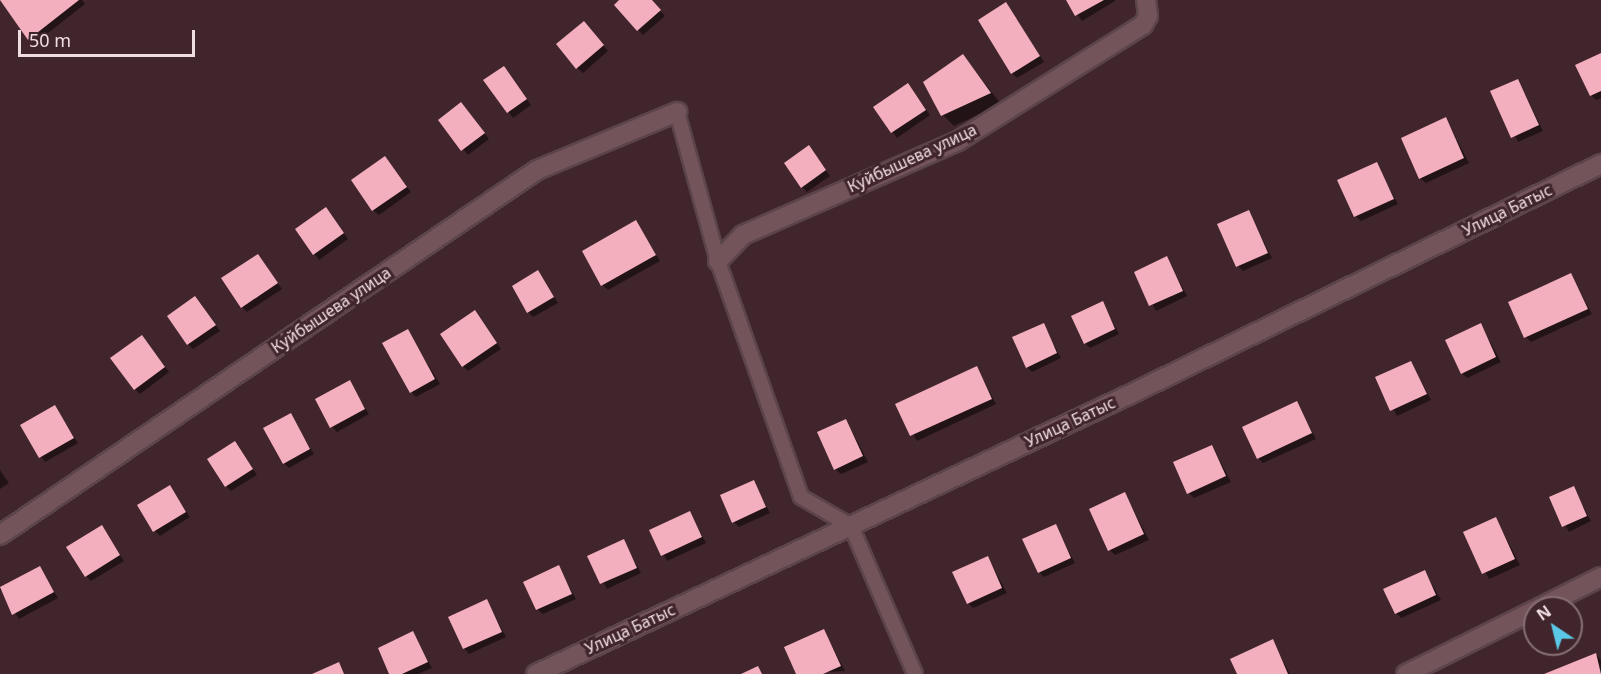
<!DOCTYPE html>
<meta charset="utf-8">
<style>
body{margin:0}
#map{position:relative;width:1601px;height:674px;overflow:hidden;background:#41252c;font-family:"Noto Sans",sans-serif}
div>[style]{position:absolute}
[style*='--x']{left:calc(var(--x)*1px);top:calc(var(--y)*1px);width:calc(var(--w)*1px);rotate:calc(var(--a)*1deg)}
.shadow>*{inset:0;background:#0007}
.building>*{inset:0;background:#f4afbf}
.roads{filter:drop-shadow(2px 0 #5b444a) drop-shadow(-2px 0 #5b444a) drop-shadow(0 2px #5b444a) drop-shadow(0 -2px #5b444a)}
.lane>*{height:14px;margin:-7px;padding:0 7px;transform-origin:7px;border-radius:7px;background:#73545b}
.street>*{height:18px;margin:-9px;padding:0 9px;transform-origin:9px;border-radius:9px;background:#73545b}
span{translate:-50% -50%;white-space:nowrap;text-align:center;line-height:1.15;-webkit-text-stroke:6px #41252c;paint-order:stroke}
.street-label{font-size:16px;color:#f0dde1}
.north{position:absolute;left:1523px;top:596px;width:60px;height:60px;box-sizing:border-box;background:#41252c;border:2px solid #876f74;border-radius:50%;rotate:325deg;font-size:16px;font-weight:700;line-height:24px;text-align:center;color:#f0dde1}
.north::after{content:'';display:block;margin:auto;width:21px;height:27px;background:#5ac8e6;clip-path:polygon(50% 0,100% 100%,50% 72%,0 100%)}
.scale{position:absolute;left:18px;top:30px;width:177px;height:27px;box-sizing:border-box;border:3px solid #f0dde1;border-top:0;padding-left:8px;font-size:18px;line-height:21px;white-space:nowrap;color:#f0dde1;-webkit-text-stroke:4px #41252c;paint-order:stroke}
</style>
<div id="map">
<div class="shadow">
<i style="clip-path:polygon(0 0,82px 0,85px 4px,34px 44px)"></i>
<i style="clip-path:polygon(621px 0,651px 0,665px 16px,643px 35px,616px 5px)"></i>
<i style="clip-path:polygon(1068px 0,1114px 0,1115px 1px,1082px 21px)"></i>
<i style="clip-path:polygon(1006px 4px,1044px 62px,1017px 78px,1012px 73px)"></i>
<i style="clip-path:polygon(589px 28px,608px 51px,583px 73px,577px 68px)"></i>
<i style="clip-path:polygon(1601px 55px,1601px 98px,1596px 100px,1591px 95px)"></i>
<i style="clip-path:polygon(963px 56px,1001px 104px,954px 126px,943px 115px,925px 82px)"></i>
<i style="clip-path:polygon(504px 68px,531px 105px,513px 118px,486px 80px)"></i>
<i style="clip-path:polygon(1518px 80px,1543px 131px,1518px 142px,1492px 92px)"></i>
<i style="clip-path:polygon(908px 85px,930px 115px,897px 138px,875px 107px)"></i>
<i style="clip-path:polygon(466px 109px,489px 139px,468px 155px,440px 120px)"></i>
<i style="clip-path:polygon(1446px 119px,1469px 163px,1426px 183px,1420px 178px)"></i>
<i style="clip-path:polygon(813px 152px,830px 176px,807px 192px,802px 187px)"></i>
<i style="clip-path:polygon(385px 158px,411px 192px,379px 215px,373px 210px)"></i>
<i style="clip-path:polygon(1376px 164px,1398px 204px,1361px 221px,1355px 216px)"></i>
<i style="clip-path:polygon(1248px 212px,1272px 258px,1243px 271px,1238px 266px)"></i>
<i style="clip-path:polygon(331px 214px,348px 239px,319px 260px,297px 230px)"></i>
<i style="clip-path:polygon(636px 222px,660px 261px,608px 290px,602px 285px)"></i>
<i style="clip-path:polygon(258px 256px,282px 289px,247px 312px,242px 307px)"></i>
<i style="clip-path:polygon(1167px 258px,1187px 296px,1156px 311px,1136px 272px)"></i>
<i style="clip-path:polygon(538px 272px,558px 303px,533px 317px,528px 312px)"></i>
<i style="clip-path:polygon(1571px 275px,1592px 314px,1531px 342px,1526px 337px)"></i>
<i style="clip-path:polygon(200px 303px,220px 331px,193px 349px,188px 344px)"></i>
<i style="clip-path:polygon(1102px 303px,1119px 334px,1090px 348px,1085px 343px)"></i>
<i style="clip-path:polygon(475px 312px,501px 349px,468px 371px,463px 366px)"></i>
<i style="clip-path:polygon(1043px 325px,1061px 358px,1032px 372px,1027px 367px)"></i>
<i style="clip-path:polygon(1481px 325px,1501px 362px,1467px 378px,1462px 373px)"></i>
<i style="clip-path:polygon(407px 331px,440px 384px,416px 397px,411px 392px)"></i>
<i style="clip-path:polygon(142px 337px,169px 372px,140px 394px,135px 389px)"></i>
<i style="clip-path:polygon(1411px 362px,1431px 400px,1397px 416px,1377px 378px)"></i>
<i style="clip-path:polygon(977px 368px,996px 404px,917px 441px,897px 405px)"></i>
<i style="clip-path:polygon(349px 382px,369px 414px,337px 432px,332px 427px)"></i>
<i style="clip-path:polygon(1297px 403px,1316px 439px,1263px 463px,1258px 458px)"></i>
<i style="clip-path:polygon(54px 407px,78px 443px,45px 462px,22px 426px)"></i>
<i style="clip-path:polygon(290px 415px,314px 454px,289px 468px,284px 463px)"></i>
<i style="clip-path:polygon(846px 420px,868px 462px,841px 474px,835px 469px)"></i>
<i style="clip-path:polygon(235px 443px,257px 475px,231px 491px,226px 486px)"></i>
<i style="clip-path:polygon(1212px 446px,1231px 482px,1194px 498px,1189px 493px)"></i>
<i style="clip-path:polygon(0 470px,9px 483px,0 489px)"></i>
<i style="clip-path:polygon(753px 482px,770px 513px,739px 527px,734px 522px)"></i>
<i style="clip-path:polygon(170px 487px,190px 517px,160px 536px,155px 531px)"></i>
<i style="clip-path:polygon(1573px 488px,1591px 521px,1569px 532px,1551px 498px)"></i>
<i style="clip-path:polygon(1125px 494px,1149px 540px,1115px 555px,1110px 550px)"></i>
<i style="clip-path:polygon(690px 513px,706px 543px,667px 561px,651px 531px)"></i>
<i style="clip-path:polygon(1496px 519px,1520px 565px,1489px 579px,1465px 533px)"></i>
<i style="clip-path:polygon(1055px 526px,1075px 563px,1044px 577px,1039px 572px)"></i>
<i style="clip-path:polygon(101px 527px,124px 561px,91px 581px,86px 576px)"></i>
<i style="clip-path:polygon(623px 541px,641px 573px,607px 589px,589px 556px)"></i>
<i style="clip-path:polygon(988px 558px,1007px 593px,973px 608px,968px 603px)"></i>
<i style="clip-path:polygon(558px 567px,576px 599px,543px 614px,537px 609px)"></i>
<i style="clip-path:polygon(39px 568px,58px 598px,19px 619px,0 589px)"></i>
<i style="clip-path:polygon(1425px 572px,1441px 600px,1401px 618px,1396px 613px)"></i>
<i style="clip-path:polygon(487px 601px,506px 637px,469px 654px,464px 648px)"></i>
<i style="clip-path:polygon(824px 631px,845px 671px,798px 674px)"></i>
<i style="clip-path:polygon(413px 633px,432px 668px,418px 674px,391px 674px)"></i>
<i style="clip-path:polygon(1272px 641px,1290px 674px,1239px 674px)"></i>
<i style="clip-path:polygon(1596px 655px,1601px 660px,1601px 674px,1548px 674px)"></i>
</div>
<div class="building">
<i style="clip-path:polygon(0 0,79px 0,28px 40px)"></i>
<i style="clip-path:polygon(619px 0,652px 0,661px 10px,637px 31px,614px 5px)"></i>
<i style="clip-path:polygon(1066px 0,1104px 0,1075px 16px)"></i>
<i style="clip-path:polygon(1006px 2px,1040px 56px,1011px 74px,978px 20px)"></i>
<i style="clip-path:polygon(584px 21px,604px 45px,576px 69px,556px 44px)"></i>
<i style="clip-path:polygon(1601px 53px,1601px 91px,1590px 96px,1575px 65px)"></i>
<i style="clip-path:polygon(963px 54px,991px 93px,941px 116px,923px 82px)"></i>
<i style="clip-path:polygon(504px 66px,527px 99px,507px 113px,483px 80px)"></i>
<i style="clip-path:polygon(1518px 79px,1539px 125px,1511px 138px,1490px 91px)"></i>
<i style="clip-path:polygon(908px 83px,926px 110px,891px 133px,873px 107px)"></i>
<i style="clip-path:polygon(461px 102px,485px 133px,461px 151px,438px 120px)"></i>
<i style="clip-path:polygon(1446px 117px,1464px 158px,1419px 179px,1401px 138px)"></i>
<i style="clip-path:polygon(809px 145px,826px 170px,801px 188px,784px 163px)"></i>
<i style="clip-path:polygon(385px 156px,407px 187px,372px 211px,351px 180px)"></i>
<i style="clip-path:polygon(1377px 162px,1394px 199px,1354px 217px,1337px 180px)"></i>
<i style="clip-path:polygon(326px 207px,344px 233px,313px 255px,295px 229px)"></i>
<i style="clip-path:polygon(1249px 210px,1268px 253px,1236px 267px,1217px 224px)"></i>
<i style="clip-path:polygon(636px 220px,656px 255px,601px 286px,582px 251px)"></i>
<i style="clip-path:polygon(258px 254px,278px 283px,241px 308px,221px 278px)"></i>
<i style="clip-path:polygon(1167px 256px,1183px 291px,1149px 306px,1134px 272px)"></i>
<i style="clip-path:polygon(538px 270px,554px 297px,527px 313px,512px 286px)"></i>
<i style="clip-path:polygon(1571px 273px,1588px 309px,1524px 338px,1508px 302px)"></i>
<i style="clip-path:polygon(195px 296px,216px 325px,187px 345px,167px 316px)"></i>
<i style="clip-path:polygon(1103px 301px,1115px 329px,1084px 344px,1071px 316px)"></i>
<i style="clip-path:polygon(475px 310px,497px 343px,462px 367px,440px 334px)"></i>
<i style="clip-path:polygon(1044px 323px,1057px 353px,1026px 368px,1012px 337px)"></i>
<i style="clip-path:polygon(1481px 323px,1496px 357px,1461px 374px,1445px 340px)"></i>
<i style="clip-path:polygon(408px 329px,435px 379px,410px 393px,382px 343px)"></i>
<i style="clip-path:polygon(142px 335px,165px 367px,134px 390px,110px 358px)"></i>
<i style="clip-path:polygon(1411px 361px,1427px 394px,1390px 411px,1375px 377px)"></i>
<i style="clip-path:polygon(977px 366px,992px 399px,910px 436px,895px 404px)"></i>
<i style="clip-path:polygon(350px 380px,365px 409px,330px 428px,315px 399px)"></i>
<i style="clip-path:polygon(1297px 401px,1312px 433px,1257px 459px,1242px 427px)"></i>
<i style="clip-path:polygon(55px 405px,74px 438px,39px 458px,20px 425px)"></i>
<i style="clip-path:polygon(291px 413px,310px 449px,283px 464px,263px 428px)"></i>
<i style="clip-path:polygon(846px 419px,863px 456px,834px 470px,817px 432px)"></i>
<i style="clip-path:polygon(235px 441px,253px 469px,225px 487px,207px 459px)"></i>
<i style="clip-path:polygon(1212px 445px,1226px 476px,1187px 494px,1173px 462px)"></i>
<i style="clip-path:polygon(754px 480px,766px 507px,732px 523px,720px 495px)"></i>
<i style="clip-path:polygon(170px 485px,186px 512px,153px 532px,137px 505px)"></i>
<i style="clip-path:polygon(1574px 486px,1587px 516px,1562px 527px,1549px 497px)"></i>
<i style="clip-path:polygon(1125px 492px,1144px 534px,1108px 551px,1089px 509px)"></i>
<i style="clip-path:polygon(690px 511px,702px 537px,661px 556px,649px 530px)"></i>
<i style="clip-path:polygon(1496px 517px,1515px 559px,1482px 574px,1463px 532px)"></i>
<i style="clip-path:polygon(1056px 524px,1071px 558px,1038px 573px,1022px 539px)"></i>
<i style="clip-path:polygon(102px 525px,120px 555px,85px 577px,66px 547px)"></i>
<i style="clip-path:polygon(624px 539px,637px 568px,600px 584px,587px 556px)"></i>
<i style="clip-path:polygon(988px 556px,1002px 588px,967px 604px,952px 572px)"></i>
<i style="clip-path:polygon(559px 565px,572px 594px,536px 610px,523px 582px)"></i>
<i style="clip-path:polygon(40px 566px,54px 592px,12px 615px,0 587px)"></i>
<i style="clip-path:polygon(1425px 570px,1436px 595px,1395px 614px,1383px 589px)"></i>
<i style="clip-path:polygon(487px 599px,502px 632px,463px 649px,448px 617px)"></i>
<i style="clip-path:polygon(824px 629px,841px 666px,823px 674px,796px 674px,784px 647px)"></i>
<i style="clip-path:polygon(413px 631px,428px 662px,402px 674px,389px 674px,378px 648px)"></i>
<i style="clip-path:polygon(1273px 639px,1288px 674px,1237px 674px,1230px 659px)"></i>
<i style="clip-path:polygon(1596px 653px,1601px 674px,1544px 674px)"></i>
<i style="clip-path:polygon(339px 662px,344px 674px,312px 674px)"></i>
<i style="clip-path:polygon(758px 666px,762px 674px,741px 674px)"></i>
</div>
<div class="roads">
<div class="lane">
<i style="--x:677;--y:112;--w:155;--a:74.6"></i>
<i style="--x:718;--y:261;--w:250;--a:70.6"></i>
<i style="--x:801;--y:497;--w:58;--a:30.1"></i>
<i style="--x:851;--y:526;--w:161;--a:66.6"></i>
</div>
<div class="street">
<i style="--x:718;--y:261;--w:36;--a:-46"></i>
<i style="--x:743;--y:235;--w:235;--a:-23.6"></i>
<i style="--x:958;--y:141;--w:218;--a:-32.1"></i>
<i style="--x:1143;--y:25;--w:10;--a:-61"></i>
<i style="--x:1148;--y:16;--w:16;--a:-97"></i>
<i style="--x:0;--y:535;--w:649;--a:-34.2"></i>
<i style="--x:537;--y:170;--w:152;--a:-22.5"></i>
<i style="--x:1539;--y:608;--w:69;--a:-26.6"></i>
<i style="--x:536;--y:674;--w:664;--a:-25.21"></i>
<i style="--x:1137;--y:391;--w:517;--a:-26.07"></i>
<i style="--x:1406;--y:674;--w:144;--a:-26.4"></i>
</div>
</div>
<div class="street-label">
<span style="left:912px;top:158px;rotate:-25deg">Куйбышева улица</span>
<span style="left:1507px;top:210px;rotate:-26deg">Улица Батыс</span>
<span style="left:331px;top:310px;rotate:-34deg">Куйбышева улица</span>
<span style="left:1070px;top:422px;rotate:-25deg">Улица Батыс</span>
<span style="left:630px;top:629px;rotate:-25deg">Улица Батыс</span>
</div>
<div class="north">N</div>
<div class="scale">50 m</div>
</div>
